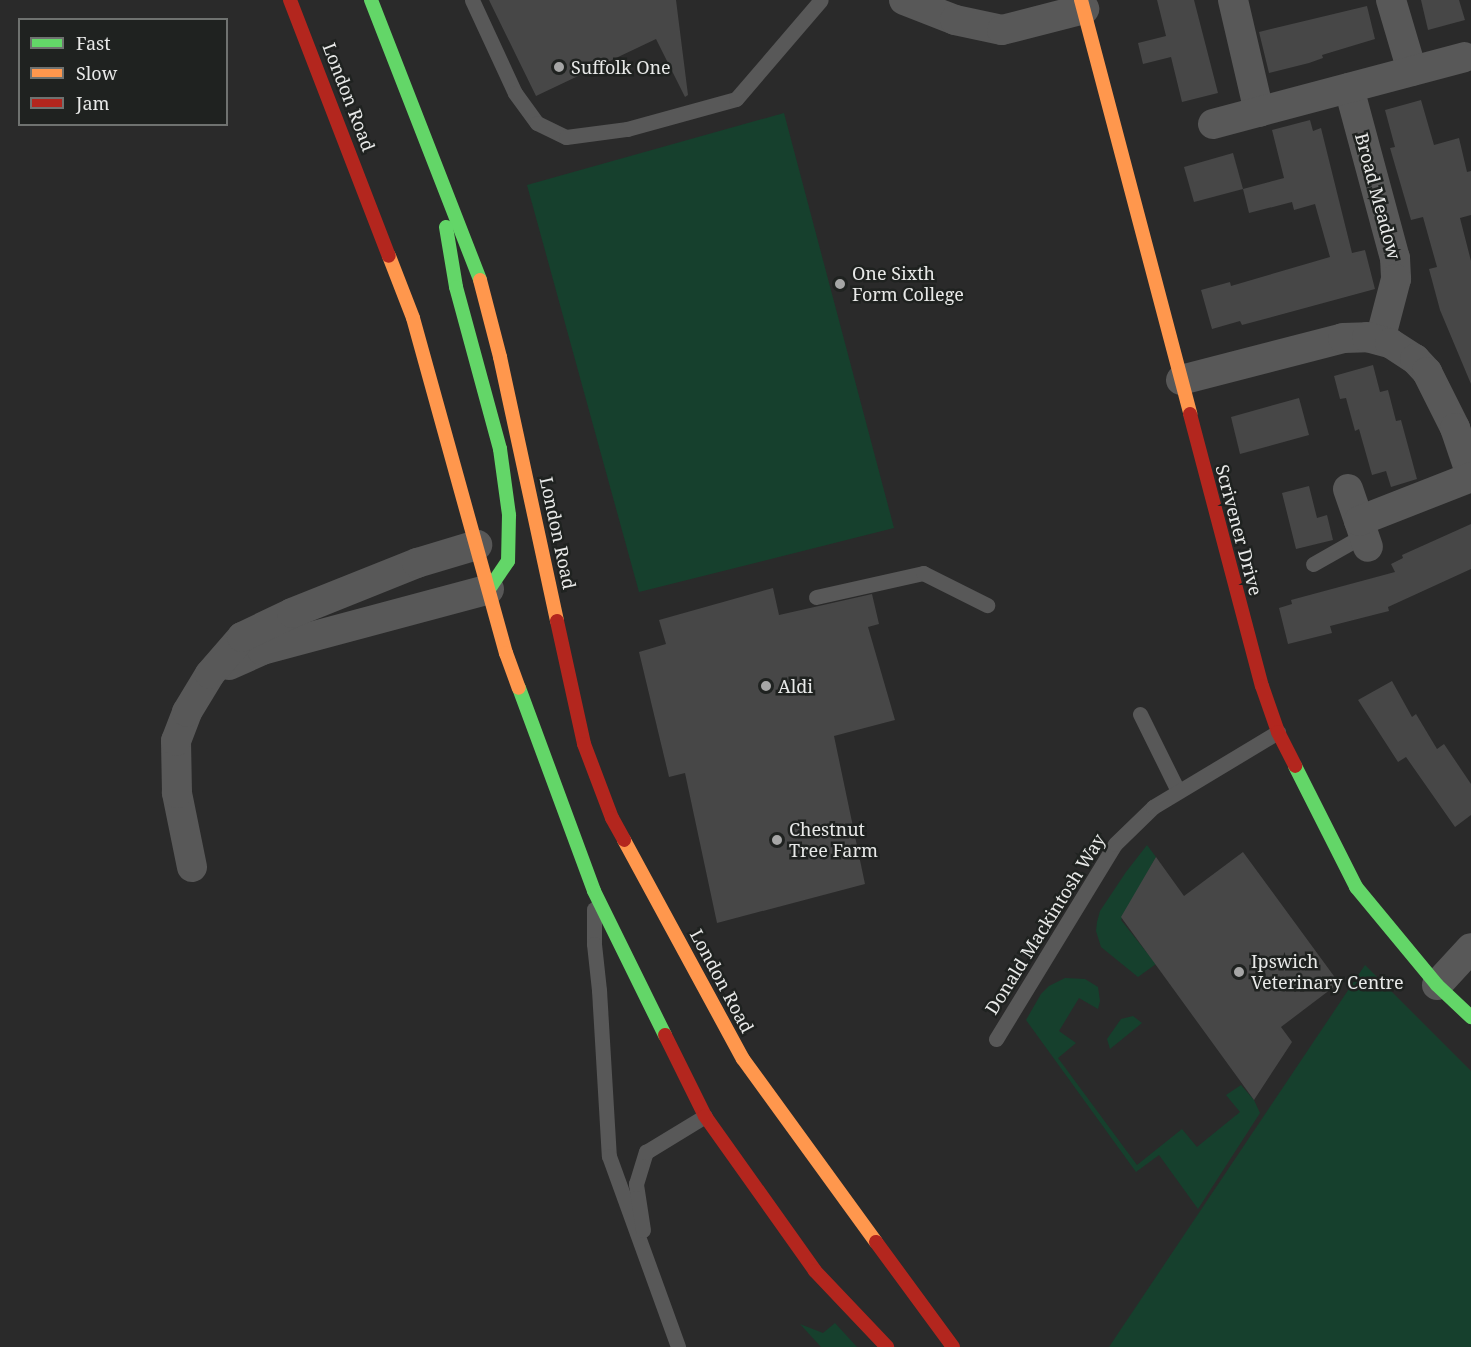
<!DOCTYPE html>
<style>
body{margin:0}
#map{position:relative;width:1471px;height:1347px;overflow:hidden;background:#2a2a2a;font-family:"Noto Serif",serif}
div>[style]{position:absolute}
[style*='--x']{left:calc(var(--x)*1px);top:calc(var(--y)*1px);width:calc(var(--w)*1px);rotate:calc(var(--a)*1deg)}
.green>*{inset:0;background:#16402d}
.building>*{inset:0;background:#474747}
.lane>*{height:15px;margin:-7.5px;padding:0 7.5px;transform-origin:7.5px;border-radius:7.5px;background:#585858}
.street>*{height:30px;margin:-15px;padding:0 15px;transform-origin:15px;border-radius:15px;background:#585858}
.fast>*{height:14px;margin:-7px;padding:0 7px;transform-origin:7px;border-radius:7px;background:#63d668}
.slow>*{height:14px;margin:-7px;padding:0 7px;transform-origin:7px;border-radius:7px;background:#ff974d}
.jam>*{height:14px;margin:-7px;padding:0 7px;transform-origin:7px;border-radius:7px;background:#b3261e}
.dots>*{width:16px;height:16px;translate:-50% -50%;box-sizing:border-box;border:3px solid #1f2220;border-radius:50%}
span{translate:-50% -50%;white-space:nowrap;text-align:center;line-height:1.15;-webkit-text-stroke:5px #1f2220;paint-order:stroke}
.poi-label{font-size:18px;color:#e8e9e8}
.left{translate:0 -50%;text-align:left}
.street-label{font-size:18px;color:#e8e9e8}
.legend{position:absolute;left:18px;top:18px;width:210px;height:108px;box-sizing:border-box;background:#1f2220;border:2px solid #6f7270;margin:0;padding:8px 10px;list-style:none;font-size:18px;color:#e8e9e8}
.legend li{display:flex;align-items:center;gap:12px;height:30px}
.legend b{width:30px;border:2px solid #6f7270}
</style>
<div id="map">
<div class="green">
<i style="clip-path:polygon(784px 113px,894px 528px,639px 592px,527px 185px)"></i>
<i style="clip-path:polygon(1147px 845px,1156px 857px,1121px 920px,1156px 964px,1138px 977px,1101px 947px,1096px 931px,1097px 922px,1100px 911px,1126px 872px)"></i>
<i style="clip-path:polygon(1365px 965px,1471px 1071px,1471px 1347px,1109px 1347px)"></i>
<i style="clip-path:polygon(1065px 978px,1085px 979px,1098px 987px,1100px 1001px,1098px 1009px,1079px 998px,1059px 1031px,1076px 1043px,1058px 1058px,1137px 1165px,1182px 1129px,1197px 1147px,1240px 1112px,1226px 1095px,1241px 1085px,1254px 1100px,1260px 1113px,1198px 1209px,1159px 1155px,1136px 1172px,1026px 1020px,1041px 994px,1049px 986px)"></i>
<i style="clip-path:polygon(1133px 1016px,1142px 1023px,1110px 1049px,1107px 1039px,1121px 1019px)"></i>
<i style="clip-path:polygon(835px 1323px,857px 1347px,821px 1347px,800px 1324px,823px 1333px)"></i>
</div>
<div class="building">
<i style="clip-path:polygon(489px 0,676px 0,688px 95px,685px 97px,656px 39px,536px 96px)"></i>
<i style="clip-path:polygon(1157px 0,1194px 0,1218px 93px,1182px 102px,1171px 57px,1143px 64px,1138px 43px,1166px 36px)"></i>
<i style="clip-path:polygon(1421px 0,1459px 0,1465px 20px,1428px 30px)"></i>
<i style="clip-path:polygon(1367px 6px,1375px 39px,1322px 55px,1323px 58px,1309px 63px,1269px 73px,1259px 32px)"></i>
<i style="clip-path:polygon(1421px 100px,1434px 145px,1459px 138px,1467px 172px,1471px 171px,1471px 215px,1460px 218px,1471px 261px,1471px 384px,1440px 310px,1429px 269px,1437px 267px,1423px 217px,1411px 220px,1390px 148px,1395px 147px,1385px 110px)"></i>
<i style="clip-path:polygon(1310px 120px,1313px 131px,1321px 128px,1352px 253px,1365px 250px,1375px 289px,1242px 325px,1240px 321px,1212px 329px,1201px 290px,1230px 282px,1231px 286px,1330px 257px,1315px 204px,1294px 210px,1292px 202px,1249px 213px,1243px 189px,1284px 178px,1272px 130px)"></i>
<i style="clip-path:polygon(1233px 153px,1243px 189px,1194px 202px,1184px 167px)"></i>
<i style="clip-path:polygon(1373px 365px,1380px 392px,1388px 390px,1396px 421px,1401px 420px,1417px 479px,1391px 487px,1386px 471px,1372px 475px,1359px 429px,1355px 431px,1346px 398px,1340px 399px,1334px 376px)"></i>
<i style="clip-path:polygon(1299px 398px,1309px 435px,1240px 454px,1231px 417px)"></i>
<i style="clip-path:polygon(1309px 486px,1317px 518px,1327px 515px,1333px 540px,1296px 549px,1282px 493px)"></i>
<i style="clip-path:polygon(1471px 524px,1471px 569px,1388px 607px,1389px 611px,1330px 626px,1332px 633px,1288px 644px,1279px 608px,1292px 604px,1291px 600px,1395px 572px,1391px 564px,1403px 558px,1402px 555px)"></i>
<i style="clip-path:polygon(773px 588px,779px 615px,872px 594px,879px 624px,868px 627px,895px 720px,834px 736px,865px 884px,717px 923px,685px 773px,669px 777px,639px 652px,666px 644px,659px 620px)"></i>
<i style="clip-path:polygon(1392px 681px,1412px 717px,1416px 714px,1437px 749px,1444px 744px,1471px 784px,1471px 815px,1455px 827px,1406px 757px,1398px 762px,1358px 700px)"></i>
<i style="clip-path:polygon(1243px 852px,1339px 983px,1281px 1027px,1292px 1042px,1254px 1100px,1121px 917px,1156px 857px,1184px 896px)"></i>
</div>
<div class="lane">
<i style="--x:472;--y:0;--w:102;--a:65.2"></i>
<i style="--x:515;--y:93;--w:37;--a:54"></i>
<i style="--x:537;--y:123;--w:32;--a:26"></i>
<i style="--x:566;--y:137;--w:62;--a:-7.5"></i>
<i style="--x:627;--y:129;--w:113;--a:-15.4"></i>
<i style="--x:736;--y:99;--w:130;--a:-49.4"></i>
<i style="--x:1313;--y:564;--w:59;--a:-29.6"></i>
<i style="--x:816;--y:597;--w:110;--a:-12.6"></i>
<i style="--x:923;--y:573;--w:72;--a:26.6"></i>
<i style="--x:1140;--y:714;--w:86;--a:63.7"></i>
<i style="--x:594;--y:909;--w:35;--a:90"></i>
<i style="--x:594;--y:944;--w:46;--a:83.8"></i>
<i style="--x:599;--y:990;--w:166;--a:86.6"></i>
<i style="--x:609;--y:1156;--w:203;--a:70.1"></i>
<i style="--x:996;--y:1039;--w:228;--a:-58.6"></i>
<i style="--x:1115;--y:844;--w:53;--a:-44.2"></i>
<i style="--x:1153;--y:807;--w:146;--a:-31"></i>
<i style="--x:643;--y:1230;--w:47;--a:-98.7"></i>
<i style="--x:636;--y:1184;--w:34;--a:-73"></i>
<i style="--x:646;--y:1152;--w:69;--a:-31.4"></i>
</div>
<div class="street">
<i style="--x:904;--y:0;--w:55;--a:21.4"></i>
<i style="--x:955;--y:20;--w:48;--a:12"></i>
<i style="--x:1002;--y:30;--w:85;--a:-14.4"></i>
<i style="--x:1233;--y:0;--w:115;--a:76.9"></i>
<i style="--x:1391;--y:0;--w:74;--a:73.5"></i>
<i style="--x:1349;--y:88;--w:176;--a:74.9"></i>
<i style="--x:1395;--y:258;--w:21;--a:87"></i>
<i style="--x:1396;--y:279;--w:63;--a:104.7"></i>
<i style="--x:1213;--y:124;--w:260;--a:-14.9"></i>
<i style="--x:1181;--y:380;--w:167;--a:-14.5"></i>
<i style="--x:1343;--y:338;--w:24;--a:-2"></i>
<i style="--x:1367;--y:337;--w:24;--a:15"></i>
<i style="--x:1390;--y:343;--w:30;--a:33"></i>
<i style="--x:1415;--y:359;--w:18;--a:47"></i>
<i style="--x:1427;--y:372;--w:63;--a:63.4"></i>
<i style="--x:1455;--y:428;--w:50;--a:71.2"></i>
<i style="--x:1348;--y:489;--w:61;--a:71"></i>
<i style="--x:1359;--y:521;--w:120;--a:-21.4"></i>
<i style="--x:229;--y:665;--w:36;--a:-24"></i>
<i style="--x:262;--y:650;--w:235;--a:-15"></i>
<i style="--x:192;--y:867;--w:76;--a:-101.5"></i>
<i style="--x:177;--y:793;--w:52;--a:-91.1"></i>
<i style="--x:176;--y:741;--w:31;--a:-69"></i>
<i style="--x:187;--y:712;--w:44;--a:-58.8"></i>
<i style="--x:210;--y:674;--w:49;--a:-49.1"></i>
<i style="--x:242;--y:637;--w:55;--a:-25.6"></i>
<i style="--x:292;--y:613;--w:135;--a:-21.8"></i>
<i style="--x:417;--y:563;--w:63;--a:-16.7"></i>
<i style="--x:1437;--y:985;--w:50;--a:-47.4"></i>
</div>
<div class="fast">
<i style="--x:371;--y:0;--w:300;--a:68.7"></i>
<i style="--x:446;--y:227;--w:61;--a:80.5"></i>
<i style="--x:456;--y:287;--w:168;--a:74.8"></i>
<i style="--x:500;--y:449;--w:67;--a:82.2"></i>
<i style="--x:509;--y:515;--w:46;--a:91.2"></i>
<i style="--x:508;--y:561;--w:34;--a:124"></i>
<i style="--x:519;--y:688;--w:216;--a:69.7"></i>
<i style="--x:594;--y:891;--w:161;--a:63.8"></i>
<i style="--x:1295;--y:766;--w:136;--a:63.2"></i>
<i style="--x:1356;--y:887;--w:127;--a:50.4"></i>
<i style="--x:1437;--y:985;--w:47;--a:43.3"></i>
</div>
<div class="slow">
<i style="--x:1081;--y:0;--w:428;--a:75.2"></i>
<i style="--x:389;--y:256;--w:66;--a:68.8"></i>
<i style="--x:413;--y:318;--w:348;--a:74.5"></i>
<i style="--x:506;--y:653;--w:37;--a:70"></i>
<i style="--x:480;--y:280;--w:80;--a:75.4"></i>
<i style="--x:500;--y:357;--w:270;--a:77.8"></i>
<i style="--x:624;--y:840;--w:249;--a:61.5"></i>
<i style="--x:743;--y:1059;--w:226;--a:54"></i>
</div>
<div class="jam">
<i style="--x:290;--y:0;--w:274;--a:68.9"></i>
<i style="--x:1190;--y:414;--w:281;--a:75.2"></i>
<i style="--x:1262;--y:686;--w:49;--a:70.8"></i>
<i style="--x:1278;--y:732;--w:38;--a:63"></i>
<i style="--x:557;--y:621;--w:126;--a:77.6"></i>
<i style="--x:584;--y:744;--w:79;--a:69.3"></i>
<i style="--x:612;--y:818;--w:25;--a:61"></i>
<i style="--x:665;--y:1035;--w:90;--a:63.7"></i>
<i style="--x:705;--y:1116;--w:190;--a:54.6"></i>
<i style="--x:815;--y:1271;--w:105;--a:46.5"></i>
<i style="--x:876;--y:1242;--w:130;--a:53.7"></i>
</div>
<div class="dots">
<i style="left:559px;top:67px;background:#a6a6a6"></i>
<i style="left:840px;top:284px;background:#a6a6a6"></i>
<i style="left:766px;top:686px;background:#a6a6a6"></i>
<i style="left:777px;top:840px;background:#a6a6a6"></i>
<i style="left:1239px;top:972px;background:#a6a6a6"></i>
</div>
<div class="poi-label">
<span class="left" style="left:571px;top:67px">Suffolk One</span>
<span class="left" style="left:852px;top:284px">One Sixth<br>Form College</span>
<span class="left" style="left:778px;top:686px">Aldi</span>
<span class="left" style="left:789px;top:840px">Chestnut<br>Tree Farm</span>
<span class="left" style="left:1251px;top:972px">Ipswich<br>Veterinary Centre</span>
</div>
<div class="street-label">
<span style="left:349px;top:97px;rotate:69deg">London Road</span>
<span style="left:1378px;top:196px;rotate:75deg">Broad Meadow</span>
<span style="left:1239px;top:530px;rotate:75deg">Scrivener Drive</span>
<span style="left:558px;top:533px;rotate:78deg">London Road</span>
<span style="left:1045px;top:924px;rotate:-58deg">Donald Mackintosh Way</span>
<span style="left:722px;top:981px;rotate:62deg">London Road</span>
</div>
<ul class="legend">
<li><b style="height:8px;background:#63d668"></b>Fast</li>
<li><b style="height:8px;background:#ff974d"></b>Slow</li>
<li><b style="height:8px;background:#b3261e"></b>Jam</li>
</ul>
</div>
